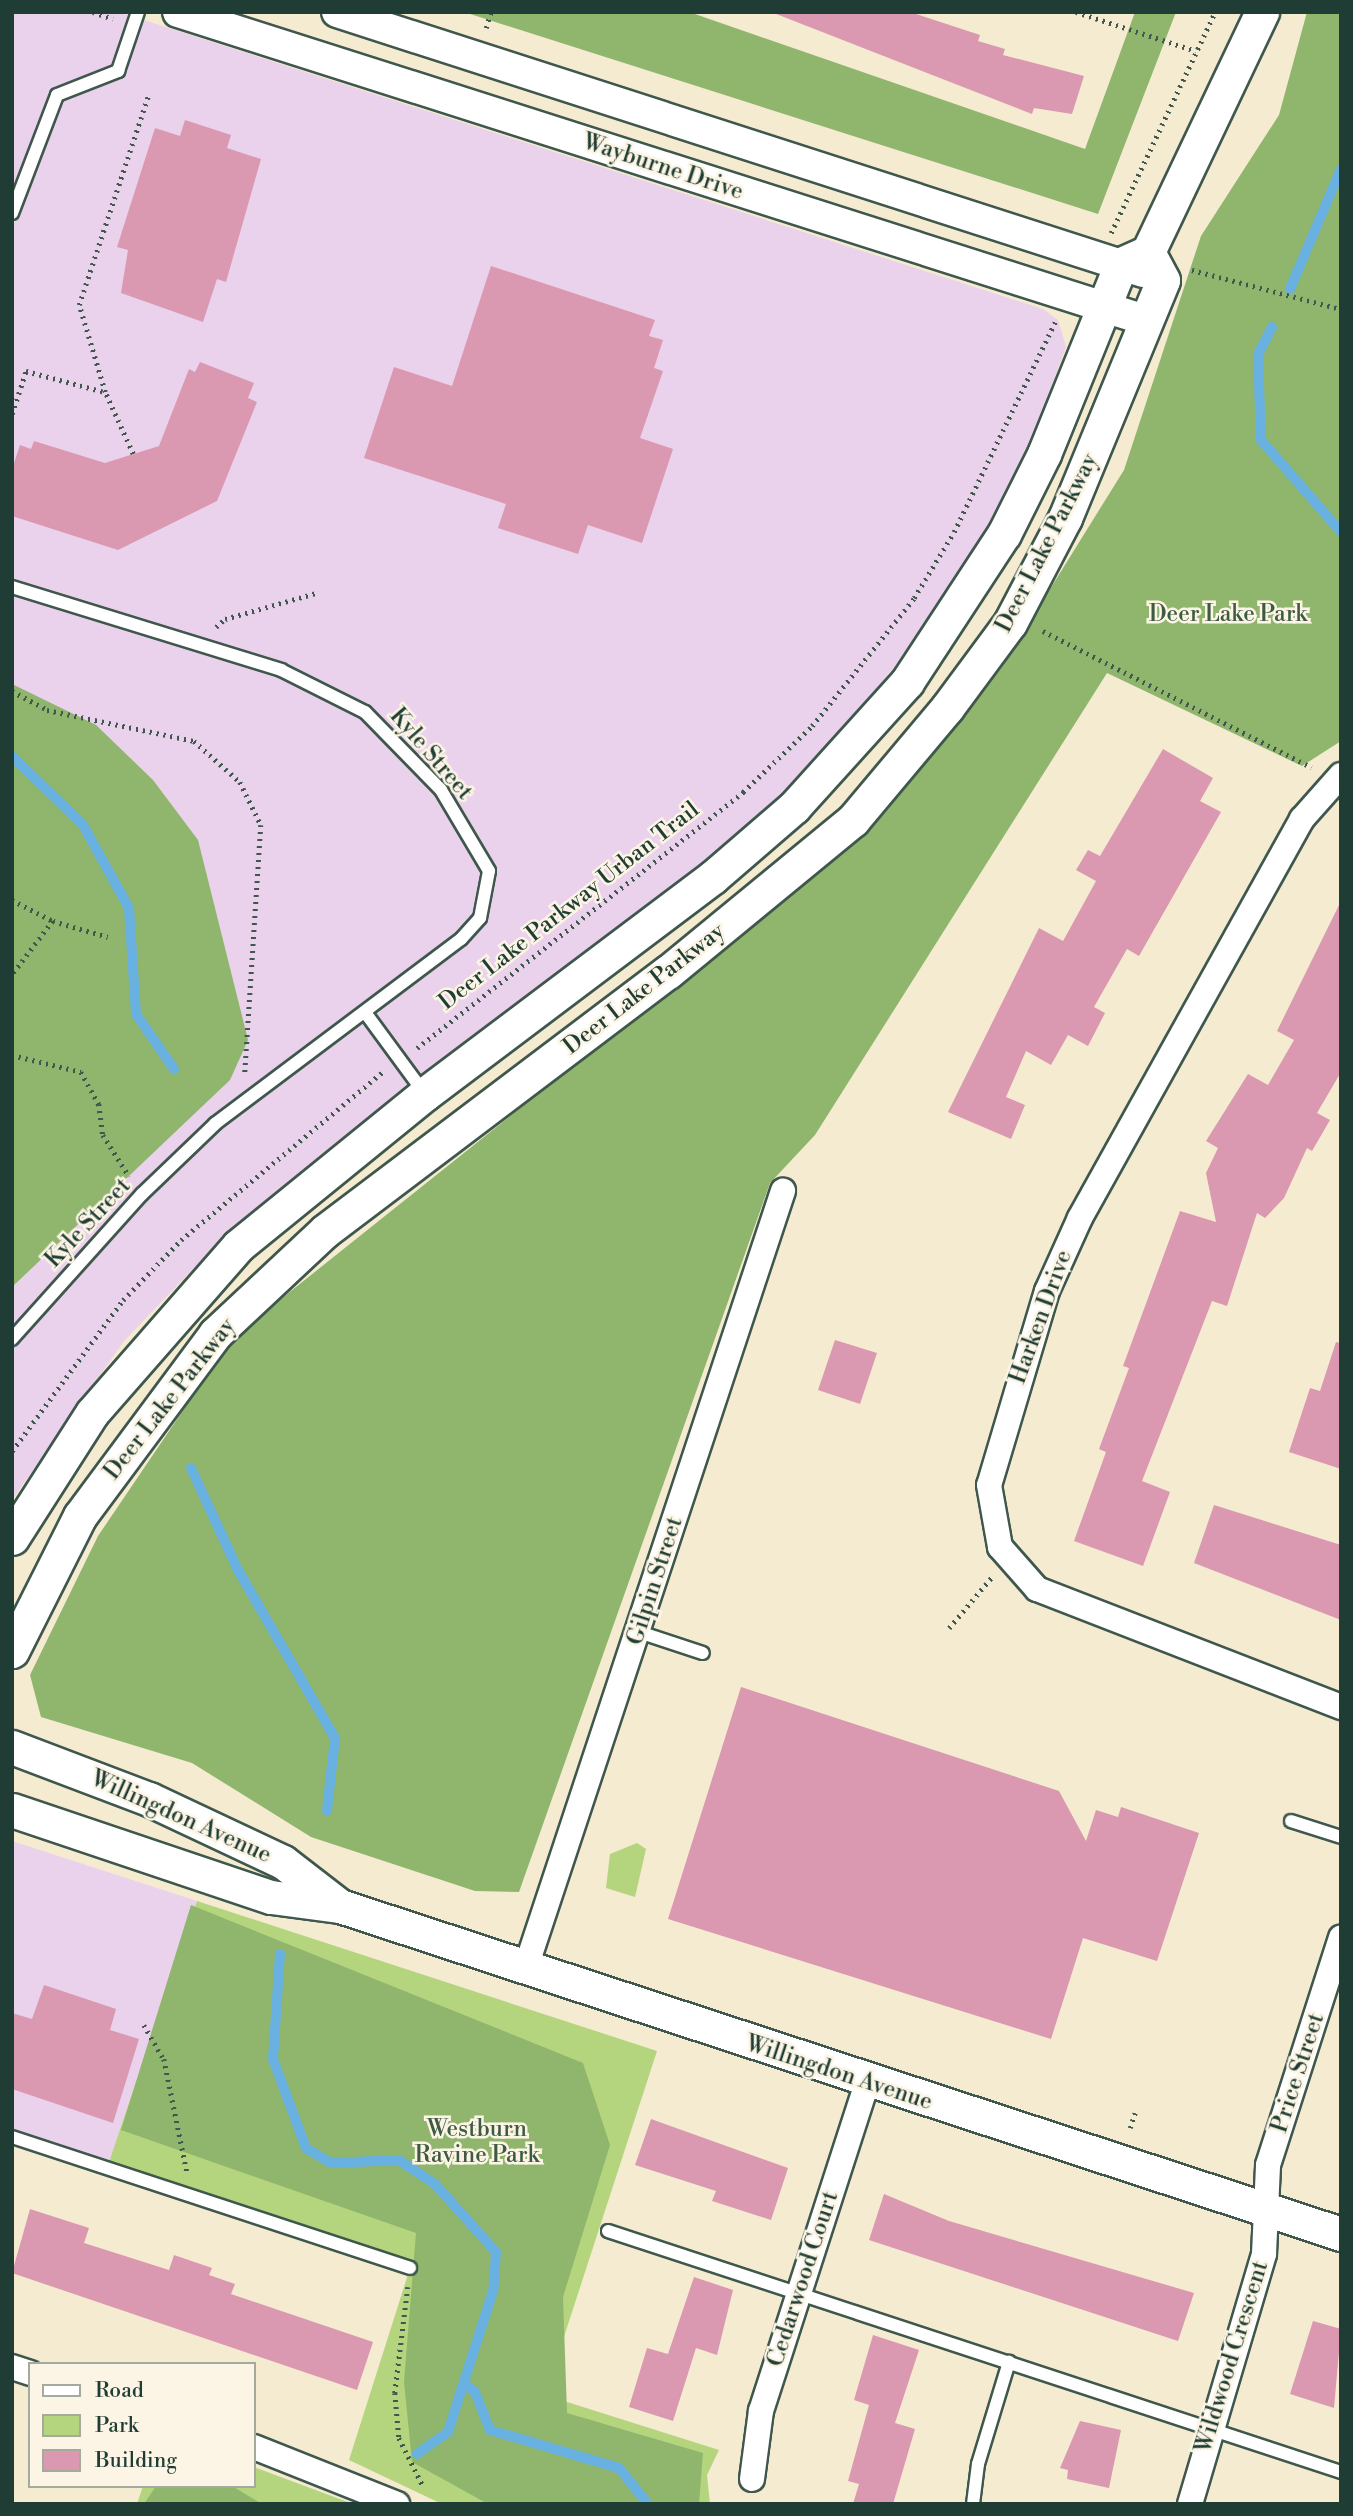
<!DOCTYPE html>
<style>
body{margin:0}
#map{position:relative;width:1353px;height:2516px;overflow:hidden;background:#f4ebd1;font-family:"Libre Bodoni",serif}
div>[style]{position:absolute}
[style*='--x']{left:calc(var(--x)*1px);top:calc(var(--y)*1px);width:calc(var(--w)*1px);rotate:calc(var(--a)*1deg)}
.built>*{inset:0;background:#ead1ec}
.green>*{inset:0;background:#b4d57d}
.forest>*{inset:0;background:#8fb66c}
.stream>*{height:10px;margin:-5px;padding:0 5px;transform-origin:5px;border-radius:5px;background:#69b1e1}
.building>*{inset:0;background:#da99b1}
.path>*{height:4.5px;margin-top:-2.25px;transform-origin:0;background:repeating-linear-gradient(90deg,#3f574c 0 2px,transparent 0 7px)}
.roads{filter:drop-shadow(2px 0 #3f574c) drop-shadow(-2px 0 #3f574c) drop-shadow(0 2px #3f574c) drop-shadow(0 -2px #3f574c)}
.service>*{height:12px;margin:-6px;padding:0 6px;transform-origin:6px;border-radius:6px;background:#fff}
.minor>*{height:24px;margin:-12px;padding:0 12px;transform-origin:12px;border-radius:12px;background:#fff}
.tertiary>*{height:30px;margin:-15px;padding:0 15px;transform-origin:15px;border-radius:15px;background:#fff}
.secondary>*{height:33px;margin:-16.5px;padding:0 16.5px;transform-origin:16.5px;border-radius:16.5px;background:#fff}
span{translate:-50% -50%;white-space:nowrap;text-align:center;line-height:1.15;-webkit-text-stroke:5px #fcf5e5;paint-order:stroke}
.street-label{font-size:23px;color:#1f3d34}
.park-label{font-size:23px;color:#3d5b43}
.frame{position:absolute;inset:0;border:14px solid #1f3d34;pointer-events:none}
.legend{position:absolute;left:28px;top:2362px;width:228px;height:126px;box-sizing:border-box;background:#fcf5e5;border:2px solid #a4ab9e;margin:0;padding:9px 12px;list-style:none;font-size:21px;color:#1f3d34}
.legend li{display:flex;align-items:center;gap:14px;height:35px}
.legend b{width:35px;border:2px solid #a4ab9e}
</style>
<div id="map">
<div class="built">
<i style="clip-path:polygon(12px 12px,119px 12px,1043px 309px,1058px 320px,1066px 347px,1029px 449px,995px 517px,922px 634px,801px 778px,736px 837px,237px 1223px,124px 1341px,12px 1500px)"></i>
<i style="clip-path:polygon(12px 1841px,197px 1901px,107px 2168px,12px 2137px)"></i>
</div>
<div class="green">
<i style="clip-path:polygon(637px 1843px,646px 1849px,635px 1897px,606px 1888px,610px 1854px)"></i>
<i style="clip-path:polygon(197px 1901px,657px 2051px,545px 2395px,719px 2450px,707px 2475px,710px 2504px,442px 2504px,349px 2460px,410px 2268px,107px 2168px)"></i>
<i style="clip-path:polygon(254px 2467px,353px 2504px,137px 2504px,143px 2486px,254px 2486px)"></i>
</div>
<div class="forest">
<i style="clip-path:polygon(464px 12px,692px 13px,1085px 149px,1135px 12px,1176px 12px,1098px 214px)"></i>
<i style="clip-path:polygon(1307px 12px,1341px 12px,1341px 741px,1302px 766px,1107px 673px,815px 1135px,770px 1183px,519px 1892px,475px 1891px,311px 1837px,192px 1763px,41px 1717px,30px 1675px,98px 1536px,232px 1338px,855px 841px,999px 671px,1124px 470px,1201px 236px,1279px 115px)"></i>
<i style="clip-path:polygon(12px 684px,96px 725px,153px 780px,198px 840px,248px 1040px,230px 1080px,12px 1287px)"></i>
<i style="clip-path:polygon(191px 1905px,583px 2063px,610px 2145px,563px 2297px,567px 2413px,703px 2453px,699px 2504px,488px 2504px,412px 2462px,404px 2382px,416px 2233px,121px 2130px)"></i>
<i style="clip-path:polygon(156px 2486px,232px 2486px,262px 2504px,144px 2504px)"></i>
</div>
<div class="stream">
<i style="--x:1290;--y:289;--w:130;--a:-67"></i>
<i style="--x:1272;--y:327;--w:31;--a:117"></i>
<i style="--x:1258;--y:355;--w:85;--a:88"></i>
<i style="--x:1261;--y:440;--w:122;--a:49"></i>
<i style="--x:12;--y:756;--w:99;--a:44.2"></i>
<i style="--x:83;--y:825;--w:95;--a:61"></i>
<i style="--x:129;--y:908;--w:106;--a:86.2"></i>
<i style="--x:136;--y:1014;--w:67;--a:55.4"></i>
<i style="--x:191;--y:1468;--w:112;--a:65.3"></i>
<i style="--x:238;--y:1570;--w:194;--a:60"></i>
<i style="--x:335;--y:1738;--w:73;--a:96.3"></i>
<i style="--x:280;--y:1954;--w:105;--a:93.8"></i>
<i style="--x:273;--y:2059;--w:95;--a:69.7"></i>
<i style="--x:306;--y:2148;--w:29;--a:31"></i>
<i style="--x:331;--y:2163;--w:68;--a:-2.5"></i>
<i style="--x:399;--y:2160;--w:43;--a:33.7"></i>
<i style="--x:435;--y:2184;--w:91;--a:48.1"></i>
<i style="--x:496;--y:2252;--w:39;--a:94"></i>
<i style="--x:493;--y:2291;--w:148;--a:107.7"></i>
<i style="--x:448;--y:2432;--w:38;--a:145"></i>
<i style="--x:464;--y:2383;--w:14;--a:39"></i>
<i style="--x:475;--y:2392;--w:41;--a:68.5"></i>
<i style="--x:490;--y:2430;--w:134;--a:16.4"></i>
<i style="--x:619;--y:2468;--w:46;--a:51.1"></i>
</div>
<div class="building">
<i style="clip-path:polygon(771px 12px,910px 12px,980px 35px,978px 41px,1005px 49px,1003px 55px,1084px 76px,1072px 114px,1034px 108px,1032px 114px)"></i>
<i style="clip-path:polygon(185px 120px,231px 135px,227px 148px,261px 159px,226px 282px,217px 279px,203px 322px,121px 293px,128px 250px,117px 247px,155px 128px,180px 136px)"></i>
<i style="clip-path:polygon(491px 266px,655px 320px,649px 336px,663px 340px,654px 368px,663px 371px,640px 438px,673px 449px,642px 543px,588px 525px,578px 554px,498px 528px,506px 504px,364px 458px,394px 367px,452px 386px)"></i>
<i style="clip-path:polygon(200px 362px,254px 383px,248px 398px,257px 402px,217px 501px,118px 550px,12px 516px,12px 469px,20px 445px,31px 449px,34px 441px,105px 463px,159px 446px,189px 369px,195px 372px)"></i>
<i style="clip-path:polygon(1163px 749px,1213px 778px,1200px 801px,1221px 812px,1139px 956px,1127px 949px,1094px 1007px,1105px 1013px,1088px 1046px,1068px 1035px,1051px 1065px,1026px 1051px,1006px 1097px,1025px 1105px,1011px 1139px,948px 1112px,1039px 928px,1063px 941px,1096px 881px,1076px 870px,1088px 850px,1100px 856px)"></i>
<i style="clip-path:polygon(1341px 901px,1341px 1072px,1317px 1113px,1330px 1120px,1312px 1151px,1307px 1148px,1284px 1198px,1265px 1218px,1257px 1213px,1227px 1306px,1212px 1301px,1142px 1481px,1170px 1492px,1143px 1566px,1074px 1541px,1106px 1452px,1099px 1449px,1129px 1368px,1123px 1366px,1180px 1211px,1216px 1222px,1206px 1173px,1218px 1148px,1206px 1141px,1248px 1074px,1268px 1085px,1294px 1040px,1277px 1031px)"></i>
<i style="clip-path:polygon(835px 1340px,877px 1353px,860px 1404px,818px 1390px)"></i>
<i style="clip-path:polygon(1336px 1342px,1341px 1343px,1341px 1469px,1289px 1452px,1310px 1388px,1320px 1391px)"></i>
<i style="clip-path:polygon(1214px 1505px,1341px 1545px,1341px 1620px,1194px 1563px)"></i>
<i style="clip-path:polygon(741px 1687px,1059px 1791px,1086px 1841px,1096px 1810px,1118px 1817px,1121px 1807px,1199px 1833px,1157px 1961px,1083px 1938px,1051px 2039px,668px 1919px)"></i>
<i style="clip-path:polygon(44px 1985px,116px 2009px,110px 2030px,139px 2039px,113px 2123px,12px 2089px,12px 2013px,32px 2019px)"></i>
<i style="clip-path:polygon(651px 2119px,788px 2168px,771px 2220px,712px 2201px,716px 2191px,635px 2165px)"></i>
<i style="clip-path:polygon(884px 2194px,949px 2221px,1194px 2293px,1178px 2341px,869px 2240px)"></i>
<i style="clip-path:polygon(30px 2209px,89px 2228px,84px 2243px,169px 2270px,174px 2255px,212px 2268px,209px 2275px,235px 2284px,231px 2294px,373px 2342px,357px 2390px,12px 2273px)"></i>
<i style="clip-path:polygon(694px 2277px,733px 2290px,717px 2355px,696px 2348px,673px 2421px,629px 2407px,647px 2348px,668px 2354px)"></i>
<i style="clip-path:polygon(1313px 2321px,1341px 2329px,1334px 2408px,1290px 2394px)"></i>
<i style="clip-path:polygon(873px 2335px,919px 2350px,895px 2423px,915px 2429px,893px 2504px,853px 2504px,859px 2484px,848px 2481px,869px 2405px,854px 2400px)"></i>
<i style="clip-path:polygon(1080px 2421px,1121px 2430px,1109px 2488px,1067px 2479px,1068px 2470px,1060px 2468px)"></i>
</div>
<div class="path">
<i style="--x:93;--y:12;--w:21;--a:19"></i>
<i style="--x:1076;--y:12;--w:126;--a:18"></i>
<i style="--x:486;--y:28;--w:17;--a:-73"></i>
<i style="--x:1111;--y:233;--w:244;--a:-64.8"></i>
<i style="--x:1192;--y:270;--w:154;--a:14.7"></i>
<i style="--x:12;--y:414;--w:45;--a:-72"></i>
<i style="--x:26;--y:371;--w:82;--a:14.9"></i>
<i style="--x:133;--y:454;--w:68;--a:-114.3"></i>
<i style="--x:105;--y:392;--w:91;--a:-106.6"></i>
<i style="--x:79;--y:305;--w:223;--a:-71.7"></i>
<i style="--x:216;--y:627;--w:12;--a:-42"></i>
<i style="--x:225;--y:619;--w:95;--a:-15.9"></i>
<i style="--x:1043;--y:631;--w:301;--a:26.9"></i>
<i style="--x:12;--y:691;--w:40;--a:28"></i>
<i style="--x:47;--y:710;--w:150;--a:11.9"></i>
<i style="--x:194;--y:741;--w:62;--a:41.7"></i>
<i style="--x:240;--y:782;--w:48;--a:64"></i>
<i style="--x:261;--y:825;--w:250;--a:93.7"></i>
<i style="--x:12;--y:900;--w:46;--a:27.1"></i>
<i style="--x:53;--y:921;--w:68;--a:127.2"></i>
<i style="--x:53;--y:921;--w:57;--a:16.2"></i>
<i style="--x:417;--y:1048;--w:415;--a:-38.1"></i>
<i style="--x:743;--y:792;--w:95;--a:-43.7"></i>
<i style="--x:812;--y:726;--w:164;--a:-51.4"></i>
<i style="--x:914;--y:598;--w:77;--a:-58.8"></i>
<i style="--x:954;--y:532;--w:233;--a:-64.3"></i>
<i style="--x:12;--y:1055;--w:71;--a:13.8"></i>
<i style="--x:81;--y:1072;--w:37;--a:61"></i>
<i style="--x:99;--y:1104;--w:31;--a:83"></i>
<i style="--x:103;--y:1135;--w:49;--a:57.6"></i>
<i style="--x:12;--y:1451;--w:187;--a:-53.7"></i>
<i style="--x:123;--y:1300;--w:83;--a:-46"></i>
<i style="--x:181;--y:1240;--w:264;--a:-39.8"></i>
<i style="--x:949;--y:1628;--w:67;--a:-49.9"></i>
<i style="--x:144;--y:2025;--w:39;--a:60"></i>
<i style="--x:164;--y:2059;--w:115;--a:78.5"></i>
<i style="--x:1130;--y:2128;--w:16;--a:-72"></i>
<i style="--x:408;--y:2287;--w:107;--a:97"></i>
<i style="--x:395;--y:2393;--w:45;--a:84.9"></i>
<i style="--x:399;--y:2438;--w:54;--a:63.4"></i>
</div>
<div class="roads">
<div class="service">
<i style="--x:12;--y:213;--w:126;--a:-69.1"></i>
<i style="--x:57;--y:95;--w:66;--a:-21.5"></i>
<i style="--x:118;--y:71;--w:62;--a:-71.3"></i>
<i style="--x:12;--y:587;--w:282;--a:17.1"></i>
<i style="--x:281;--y:670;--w:94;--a:26.6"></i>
<i style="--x:365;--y:712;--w:109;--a:45.7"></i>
<i style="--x:441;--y:790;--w:94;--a:59.3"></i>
<i style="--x:489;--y:871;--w:48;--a:100.8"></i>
<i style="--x:480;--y:918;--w:28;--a:132"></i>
<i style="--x:461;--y:939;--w:308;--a:143.1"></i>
<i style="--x:215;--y:1124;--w:101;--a:136.2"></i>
<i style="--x:142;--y:1194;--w:195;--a:131.9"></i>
<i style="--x:367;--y:1015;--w:98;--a:53.7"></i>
<i style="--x:639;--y:1632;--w:67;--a:18.2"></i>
<i style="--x:1291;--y:1821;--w:52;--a:17.7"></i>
<i style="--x:12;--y:2137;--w:419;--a:18.2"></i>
<i style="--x:608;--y:2231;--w:772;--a:18.2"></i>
<i style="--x:973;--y:2504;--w:40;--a:-82.9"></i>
<i style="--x:978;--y:2464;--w:107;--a:-73.1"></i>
</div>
<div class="minor">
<i style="--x:1341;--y:775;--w:59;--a:131.6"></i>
<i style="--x:1302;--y:819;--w:457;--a:119.1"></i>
<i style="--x:1080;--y:1218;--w:80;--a:114.3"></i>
<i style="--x:1047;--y:1291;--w:202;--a:106.6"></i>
<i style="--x:989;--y:1485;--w:63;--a:79.9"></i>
<i style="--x:1000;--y:1547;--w:56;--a:48.6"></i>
<i style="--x:1037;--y:1589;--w:326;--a:21.2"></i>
<i style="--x:525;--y:1970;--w:821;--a:-71.68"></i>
<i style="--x:12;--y:2367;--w:19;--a:18"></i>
<i style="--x:254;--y:2447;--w:154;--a:21.7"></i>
<i style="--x:752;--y:2479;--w:69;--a:-82.5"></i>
<i style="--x:761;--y:2411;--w:346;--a:-72.1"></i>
<i style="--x:1190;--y:2504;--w:261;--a:-73.5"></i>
<i style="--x:1264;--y:2254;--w:89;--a:-87.4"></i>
<i style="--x:1268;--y:2165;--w:239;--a:-72.2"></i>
</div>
<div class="tertiary">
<i style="--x:178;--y:12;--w:1018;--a:17.67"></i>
<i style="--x:337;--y:12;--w:847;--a:17.88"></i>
</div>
<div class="secondary">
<i style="--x:12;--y:1538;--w:148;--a:-57.4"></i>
<i style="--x:92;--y:1413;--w:222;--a:-48.8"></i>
<i style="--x:238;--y:1246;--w:241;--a:-39.1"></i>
<i style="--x:425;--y:1094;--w:361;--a:-37"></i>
<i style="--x:713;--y:877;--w:107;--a:-40.8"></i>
<i style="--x:794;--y:807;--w:169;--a:-47.9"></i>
<i style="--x:907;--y:682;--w:177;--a:-56.8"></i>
<i style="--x:1004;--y:534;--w:89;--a:-63.4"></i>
<i style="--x:1044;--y:454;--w:205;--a:-67.9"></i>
<i style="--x:1121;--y:264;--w:30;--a:-24"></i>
<i style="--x:1148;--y:252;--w:266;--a:-64.6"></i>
<i style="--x:12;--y:1651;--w:151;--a:-63.3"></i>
<i style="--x:80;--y:1516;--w:227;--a:-53.4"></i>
<i style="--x:215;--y:1334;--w:151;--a:-43.1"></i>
<i style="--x:325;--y:1231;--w:430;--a:-37.1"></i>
<i style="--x:668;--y:972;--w:239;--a:-39.4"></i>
<i style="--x:853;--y:820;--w:146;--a:-50"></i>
<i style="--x:947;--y:708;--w:106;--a:-53.5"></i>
<i style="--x:1010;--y:623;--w:119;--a:-62.4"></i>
<i style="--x:1065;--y:518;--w:257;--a:-67.6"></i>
<i style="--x:1163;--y:280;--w:32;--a:-118"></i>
<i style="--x:12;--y:1747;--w:147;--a:20.8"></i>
<i style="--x:149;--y:1799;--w:148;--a:25.2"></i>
<i style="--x:283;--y:1862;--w:72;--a:37.7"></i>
<i style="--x:12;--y:1810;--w:273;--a:18.6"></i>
<i style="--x:271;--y:1897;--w:70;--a:7.4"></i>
<i style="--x:340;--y:1906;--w:1053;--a:18.14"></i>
</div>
</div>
<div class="street-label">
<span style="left:663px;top:167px;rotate:18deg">Wayburne Drive</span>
<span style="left:1047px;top:543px;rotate:-63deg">Deer Lake Parkway</span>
<span style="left:431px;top:754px;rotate:49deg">Kyle Street</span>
<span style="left:569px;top:906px;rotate:-38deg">Deer Lake Parkway Urban Trail</span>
<span style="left:644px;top:989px;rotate:-38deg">Deer Lake Parkway</span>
<span style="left:88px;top:1223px;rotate:-47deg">Kyle Street</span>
<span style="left:1041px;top:1317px;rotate:-70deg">Harken Drive</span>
<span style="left:170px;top:1399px;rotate:-52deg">Deer Lake Parkway</span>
<span style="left:655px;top:1581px;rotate:-72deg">Gilpin Street</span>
<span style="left:181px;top:1817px;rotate:24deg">Willingdon Avenue</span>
<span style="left:839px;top:2073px;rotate:18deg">Willingdon Avenue</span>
<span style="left:1298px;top:2073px;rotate:-72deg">Price Street</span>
<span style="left:803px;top:2279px;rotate:-72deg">Cedarwood Court</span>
<span style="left:1232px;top:2357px;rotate:-73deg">Wildwood Crescent</span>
</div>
<div class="park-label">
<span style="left:1228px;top:614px">Deer Lake Park</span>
<span style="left:477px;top:2142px">Westburn<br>Ravine Park</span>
</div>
<div class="frame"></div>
<ul class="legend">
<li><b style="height:9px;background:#fff"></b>Road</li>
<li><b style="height:19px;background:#b4d57d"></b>Park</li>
<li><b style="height:19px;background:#da99b1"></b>Building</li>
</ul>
</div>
